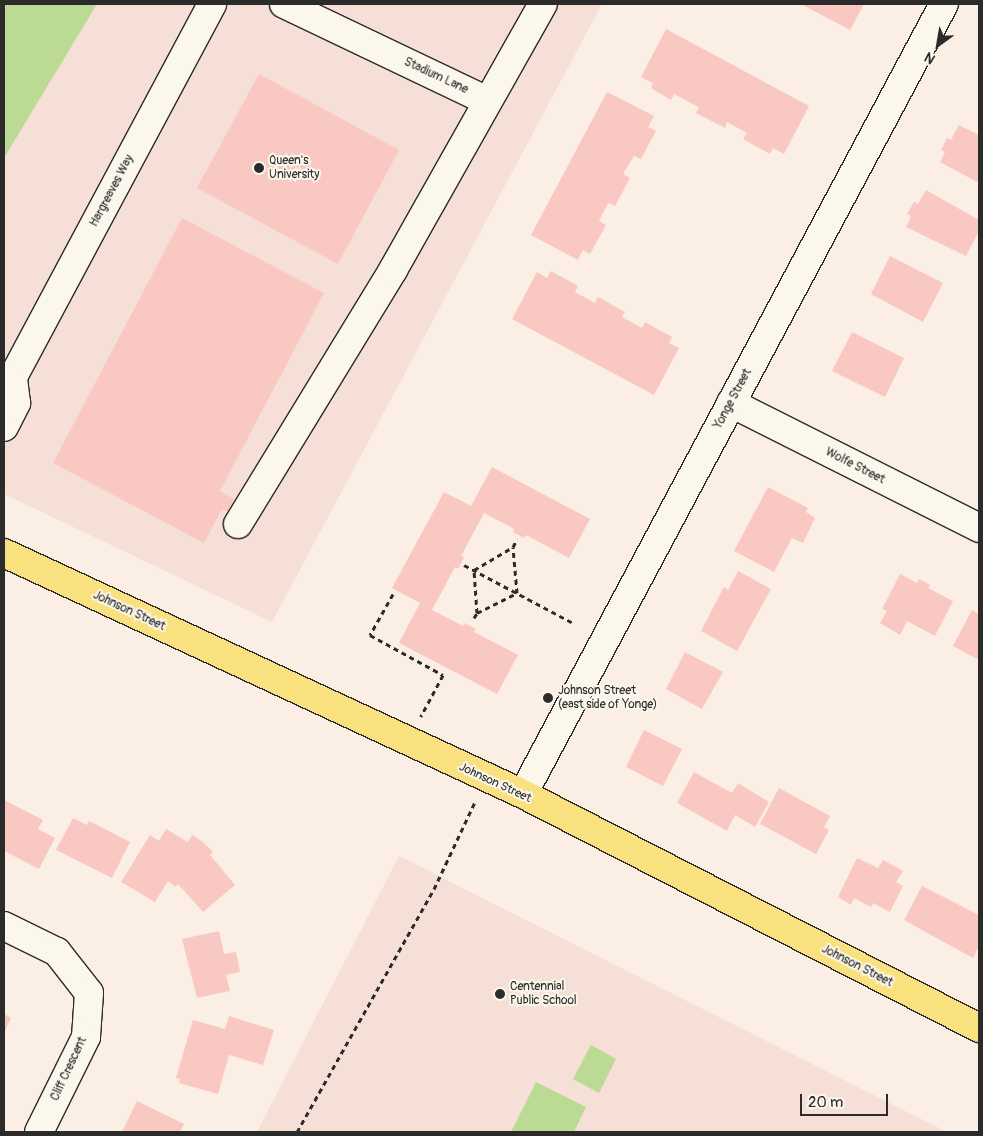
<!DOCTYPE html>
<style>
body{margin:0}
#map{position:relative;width:983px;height:1136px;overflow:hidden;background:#fbeee4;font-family:Pangolin,sans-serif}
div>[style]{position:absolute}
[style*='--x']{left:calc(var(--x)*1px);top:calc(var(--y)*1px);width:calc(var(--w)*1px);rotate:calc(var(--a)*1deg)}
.built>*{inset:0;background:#f6dfd6}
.green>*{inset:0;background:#bbda93}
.building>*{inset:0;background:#f9c8c3}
.path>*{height:3px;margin-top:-1.5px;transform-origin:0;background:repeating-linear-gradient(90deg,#2b2b2b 0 5px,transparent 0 9px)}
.roads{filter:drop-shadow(1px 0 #2b2b2b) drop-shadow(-1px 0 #2b2b2b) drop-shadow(0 1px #2b2b2b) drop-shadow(0 -1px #2b2b2b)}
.minor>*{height:28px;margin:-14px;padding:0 14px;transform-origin:14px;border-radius:14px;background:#fbf7ec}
.major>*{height:28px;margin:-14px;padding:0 14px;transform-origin:14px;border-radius:14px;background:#fae180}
.dots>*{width:14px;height:14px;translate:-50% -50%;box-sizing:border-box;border:2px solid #fbf7ec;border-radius:50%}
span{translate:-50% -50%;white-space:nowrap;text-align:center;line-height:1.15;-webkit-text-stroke:4px #fbf7ec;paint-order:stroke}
.street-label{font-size:12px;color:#2b2b2b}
.poi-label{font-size:12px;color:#2b2b2b}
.left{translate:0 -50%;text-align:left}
.frame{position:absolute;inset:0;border:5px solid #2b2b2b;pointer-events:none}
.north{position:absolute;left:913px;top:20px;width:50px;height:50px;-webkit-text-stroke:4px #fbf7ec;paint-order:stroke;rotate:212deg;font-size:14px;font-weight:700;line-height:20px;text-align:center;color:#2b2b2b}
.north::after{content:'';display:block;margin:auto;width:18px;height:22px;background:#2b2b2b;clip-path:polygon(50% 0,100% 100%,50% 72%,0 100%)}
.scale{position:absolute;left:800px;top:1094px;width:88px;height:22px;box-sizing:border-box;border:2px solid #2b2b2b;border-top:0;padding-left:6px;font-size:15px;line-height:18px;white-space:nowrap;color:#2b2b2b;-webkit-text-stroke:4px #fbf7ec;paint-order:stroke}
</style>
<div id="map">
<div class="built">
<i style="clip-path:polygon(4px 4px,602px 4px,272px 622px,4px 494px)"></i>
<i style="clip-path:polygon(399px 856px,947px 1132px,257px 1132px)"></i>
</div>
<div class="green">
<i style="clip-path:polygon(4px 4px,97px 4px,4px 158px)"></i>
<i style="clip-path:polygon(591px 1045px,616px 1059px,599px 1093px,573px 1079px)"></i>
<i style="clip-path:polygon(536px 1082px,586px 1107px,574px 1132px,511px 1132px)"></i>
</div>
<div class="building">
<i style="clip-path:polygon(801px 4px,864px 4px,850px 30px)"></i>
<i style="clip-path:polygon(666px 29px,809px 106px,784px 154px,773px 148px,770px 154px,743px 139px,747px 133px,727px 122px,725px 128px,696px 113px,699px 107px,693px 104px,674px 94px,671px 100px,651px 88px,653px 83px,641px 77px)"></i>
<i style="clip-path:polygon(259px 74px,399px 150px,338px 264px,197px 188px)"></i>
<i style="clip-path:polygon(607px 92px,654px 116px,648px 127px,656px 131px,641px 159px,634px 156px,623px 174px,630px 178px,615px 206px,608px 203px,599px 221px,606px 225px,590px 254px,583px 250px,578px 260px,531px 235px)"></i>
<i style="clip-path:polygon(959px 125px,979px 135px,979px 177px,977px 182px,940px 162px,945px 152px,941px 150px,947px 138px,951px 140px)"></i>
<i style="clip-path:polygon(926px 190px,979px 220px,979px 231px,966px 256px,906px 227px,911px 216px,907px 214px,914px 202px,918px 204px)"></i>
<i style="clip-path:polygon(182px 218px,324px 293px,220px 491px,234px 499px,228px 512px,222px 509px,204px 543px,53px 463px)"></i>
<i style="clip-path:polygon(890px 256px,943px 283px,923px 322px,871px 294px)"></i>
<i style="clip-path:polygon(551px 271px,578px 286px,575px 292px,595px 303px,598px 297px,625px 312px,622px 317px,642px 328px,645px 322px,672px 337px,669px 343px,679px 348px,654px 395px,512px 319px,537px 272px,547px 278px)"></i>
<i style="clip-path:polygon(852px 332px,904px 358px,885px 397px,832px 371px)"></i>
<i style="clip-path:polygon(492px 467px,590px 519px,569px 558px,526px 535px,524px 538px,513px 532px,514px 529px,484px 513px,461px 556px,464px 557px,458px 569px,455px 567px,432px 610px,463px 626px,465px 623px,476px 629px,474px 632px,518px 655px,497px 694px,399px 643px,420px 603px,392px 588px,444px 492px,471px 506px)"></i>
<i style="clip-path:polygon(768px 487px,808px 508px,806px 512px,815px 518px,803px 543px,792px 538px,774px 572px,734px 551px)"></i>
<i style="clip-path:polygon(738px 571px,771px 589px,737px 651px,701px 631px,724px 587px,728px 590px)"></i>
<i style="clip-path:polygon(900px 574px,917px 583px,919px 579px,930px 585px,928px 588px,953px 601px,935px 636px,907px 621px,900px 635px,880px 623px,887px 611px,882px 609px)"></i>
<i style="clip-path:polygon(972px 610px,979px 614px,979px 660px,953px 646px)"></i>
<i style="clip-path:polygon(685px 652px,723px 672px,702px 709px,666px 689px)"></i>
<i style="clip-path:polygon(644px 730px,682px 749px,663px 786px,626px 767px)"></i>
<i style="clip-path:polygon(694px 772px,732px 793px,738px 783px,769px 802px,755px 827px,735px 815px,727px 831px,677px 803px)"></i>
<i style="clip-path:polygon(779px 788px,830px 816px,824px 827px,829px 830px,816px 854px,760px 824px)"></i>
<i style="clip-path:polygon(4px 800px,43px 820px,38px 829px,55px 838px,39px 869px,4px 851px)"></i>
<i style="clip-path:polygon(73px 818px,87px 825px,89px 821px,130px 842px,112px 878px,56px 850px)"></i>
<i style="clip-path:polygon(166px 829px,188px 842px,192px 835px,203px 842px,213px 852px,210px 855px,235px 885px,203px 912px,178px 884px,175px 887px,168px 881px,155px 902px,121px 882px,150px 835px,159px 841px)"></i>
<i style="clip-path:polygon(857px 858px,878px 868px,883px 860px,903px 871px,896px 882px,903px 886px,890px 912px,873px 903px,871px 907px,854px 898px,851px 905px,838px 897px)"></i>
<i style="clip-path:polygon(922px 886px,979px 915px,979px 946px,973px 958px,904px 920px)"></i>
<i style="clip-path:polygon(219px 931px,224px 954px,236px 952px,240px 972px,226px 975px,230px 991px,197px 998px,182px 939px)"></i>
<i style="clip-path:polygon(4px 1014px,11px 1018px,4px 1033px)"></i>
<i style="clip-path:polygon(229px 1016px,274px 1030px,263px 1065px,229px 1055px,218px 1094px,179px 1083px,180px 1079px,176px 1078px,193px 1020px,225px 1029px)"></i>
<i style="clip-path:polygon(137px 1101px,184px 1124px,180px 1132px,122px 1132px)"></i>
</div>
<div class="path">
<i style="--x:464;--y:565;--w:123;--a:28"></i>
<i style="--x:393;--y:594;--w:47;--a:119.3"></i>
<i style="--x:370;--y:635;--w:83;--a:28.7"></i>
<i style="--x:443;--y:675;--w:47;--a:118.2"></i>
<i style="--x:477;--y:613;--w:43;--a:-94"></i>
<i style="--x:474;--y:570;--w:45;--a:-30.5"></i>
<i style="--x:474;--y:618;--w:6;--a:-59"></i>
<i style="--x:477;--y:613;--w:45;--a:-26.6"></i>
<i style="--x:517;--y:593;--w:46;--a:-95"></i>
<i style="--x:513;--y:547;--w:9;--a:-63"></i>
<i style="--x:297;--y:1132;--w:279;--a:-60.6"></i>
<i style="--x:434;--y:889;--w:96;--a:-64.8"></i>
</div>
<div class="roads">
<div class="minor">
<i style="--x:284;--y:4;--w:225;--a:25.5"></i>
<i style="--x:4;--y:383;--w:11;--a:-34"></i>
<i style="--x:13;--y:377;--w:423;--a:-61.9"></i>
<i style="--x:731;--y:403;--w:278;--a:26.7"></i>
<i style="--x:4;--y:427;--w:27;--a:-63"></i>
<i style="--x:16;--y:403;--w:26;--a:-97"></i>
<i style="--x:238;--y:524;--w:298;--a:-58.6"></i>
<i style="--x:393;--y:270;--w:305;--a:-60.6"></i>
<i style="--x:523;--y:794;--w:895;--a:-61.95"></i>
<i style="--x:4;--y:926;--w:59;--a:26.1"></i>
<i style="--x:57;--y:952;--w:52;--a:52"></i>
<i style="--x:89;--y:993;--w:44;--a:93.9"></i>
<i style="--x:86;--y:1037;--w:106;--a:116.3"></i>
</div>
<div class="major">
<i style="--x:4;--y:553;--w:572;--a:24.91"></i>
<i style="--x:523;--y:794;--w:513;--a:27.16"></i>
</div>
</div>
<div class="dots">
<i style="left:259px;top:168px;background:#2b2b2b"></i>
<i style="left:548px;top:698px;background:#2b2b2b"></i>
<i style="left:500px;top:994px;background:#2b2b2b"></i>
</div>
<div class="street-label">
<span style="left:436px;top:76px;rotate:25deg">Stadium Lane</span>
<span style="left:112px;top:191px;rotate:-62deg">Hargreaves Way</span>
<span style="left:733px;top:399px;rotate:-62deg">Yonge Street</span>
<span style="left:855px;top:466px;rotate:27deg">Wolfe Street</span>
<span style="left:129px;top:611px;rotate:25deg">Johnson Street</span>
<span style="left:495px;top:783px;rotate:25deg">Johnson Street</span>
<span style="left:857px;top:966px;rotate:27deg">Johnson Street</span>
<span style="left:69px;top:1069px;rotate:-65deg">Cliff Crescent</span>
</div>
<div class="poi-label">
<span class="left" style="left:269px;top:168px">Queen's<br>University</span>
<span class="left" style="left:558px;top:698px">Johnson Street<br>(east side of Yonge)</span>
<span class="left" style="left:510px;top:994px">Centennial<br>Public School</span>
</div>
<div class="frame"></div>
<div class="north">N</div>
<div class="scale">20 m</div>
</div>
